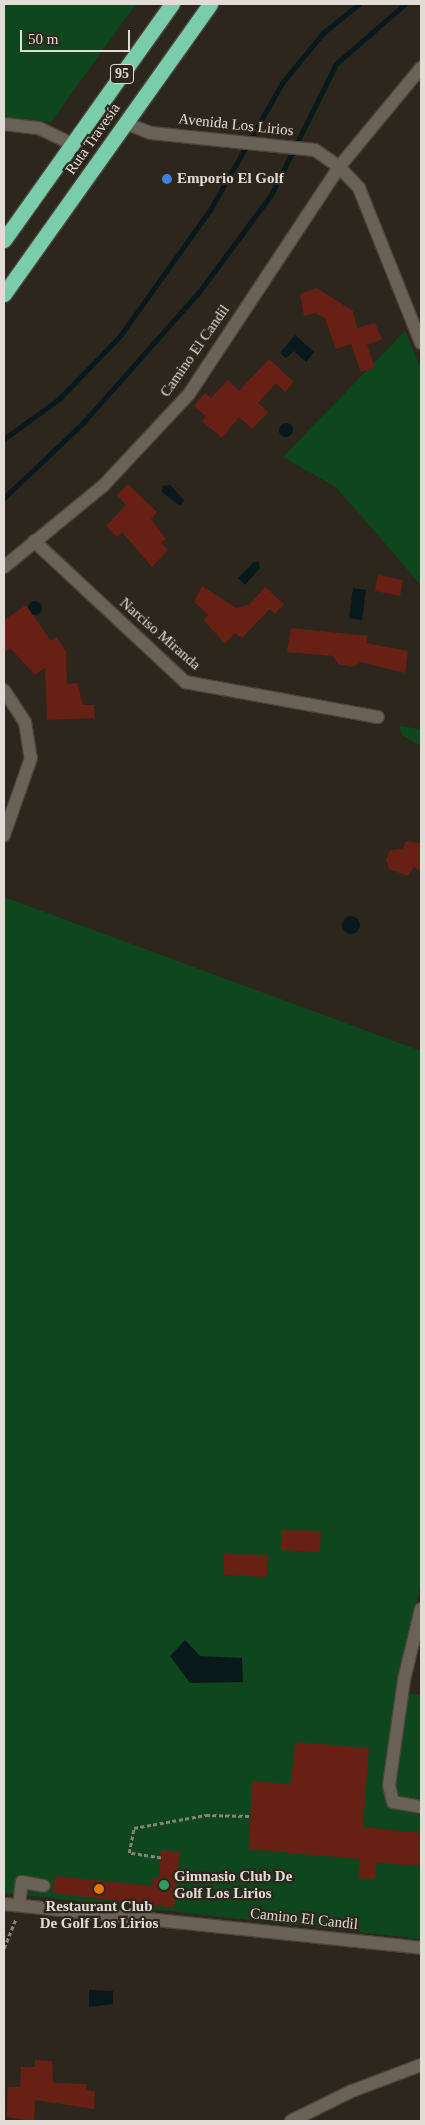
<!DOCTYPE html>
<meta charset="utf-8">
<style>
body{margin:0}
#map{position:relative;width:425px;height:2125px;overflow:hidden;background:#2d261c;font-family:"Times New Roman",serif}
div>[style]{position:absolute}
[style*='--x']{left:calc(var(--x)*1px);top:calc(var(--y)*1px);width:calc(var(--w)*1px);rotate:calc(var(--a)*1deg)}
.green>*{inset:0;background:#0e471d}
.water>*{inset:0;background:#09181a}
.round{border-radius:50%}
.stream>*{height:4.5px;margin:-2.25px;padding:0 2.25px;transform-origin:2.25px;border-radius:2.25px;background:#09181a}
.building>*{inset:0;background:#672013}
.path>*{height:2.5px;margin-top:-1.25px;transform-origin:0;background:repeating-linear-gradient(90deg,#878179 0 4px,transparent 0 6.5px)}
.roads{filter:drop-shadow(1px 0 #4a443c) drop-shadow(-1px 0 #4a443c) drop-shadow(0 1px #4a443c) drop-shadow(0 -1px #4a443c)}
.minor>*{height:12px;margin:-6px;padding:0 6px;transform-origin:6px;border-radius:6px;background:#6a6256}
.highway>*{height:15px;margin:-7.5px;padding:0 7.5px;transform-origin:7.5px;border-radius:7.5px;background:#7acdab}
.dots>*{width:14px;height:14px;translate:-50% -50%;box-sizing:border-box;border:2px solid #2d261c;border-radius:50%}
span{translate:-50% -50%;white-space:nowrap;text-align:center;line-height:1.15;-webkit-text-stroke:4.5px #2d261c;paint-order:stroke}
.shield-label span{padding:1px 4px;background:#2d261c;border:1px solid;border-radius:4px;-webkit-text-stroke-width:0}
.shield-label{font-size:14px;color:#e1dcd6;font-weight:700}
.street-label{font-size:15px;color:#e1dcd6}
.poi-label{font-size:15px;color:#e1dcd6;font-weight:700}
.left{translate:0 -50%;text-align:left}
.frame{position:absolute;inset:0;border:5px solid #e1dcd6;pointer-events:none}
.scale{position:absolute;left:20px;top:30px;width:110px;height:22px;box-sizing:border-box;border:2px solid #e1dcd6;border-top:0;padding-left:6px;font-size:15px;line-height:18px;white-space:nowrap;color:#e1dcd6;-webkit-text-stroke:4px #2d261c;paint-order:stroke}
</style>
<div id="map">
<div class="green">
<i style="clip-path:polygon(4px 4px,136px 4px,51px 122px,4px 118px)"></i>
<i style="clip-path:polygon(405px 331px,421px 369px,421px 585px,336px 487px,283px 457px)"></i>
<i style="clip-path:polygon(399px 726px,421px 729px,421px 746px,402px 735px)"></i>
<i style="clip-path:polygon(4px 897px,421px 1051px,421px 1584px,395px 1692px,421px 1695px,421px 1939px,4px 1893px)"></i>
</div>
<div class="water">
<i style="clip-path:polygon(295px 335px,314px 352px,306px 362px,294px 351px,286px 358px,280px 353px)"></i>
<i class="round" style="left:279px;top:423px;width:14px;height:14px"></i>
<i style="clip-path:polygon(170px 485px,184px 500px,180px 506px,162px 492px,163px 486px)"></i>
<i style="clip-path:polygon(254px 562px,259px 562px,260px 568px,245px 585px,238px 578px)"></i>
<i style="clip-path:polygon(353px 588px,366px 590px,362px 620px,349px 618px)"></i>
<i class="round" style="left:28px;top:601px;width:14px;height:14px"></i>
<i class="round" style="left:342px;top:916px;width:18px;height:18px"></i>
<i style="clip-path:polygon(185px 1640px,200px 1656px,242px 1658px,243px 1682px,190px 1683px,170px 1656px)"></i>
<i style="clip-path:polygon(89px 1990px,113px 1991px,113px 2004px,89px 2007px)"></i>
</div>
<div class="stream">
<i style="--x:4;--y:439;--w:68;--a:-36"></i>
<i style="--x:59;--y:399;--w:88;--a:-45.9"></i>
<i style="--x:120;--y:336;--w:155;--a:-54.5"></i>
<i style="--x:210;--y:210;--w:146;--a:-60.4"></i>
<i style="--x:282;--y:83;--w:65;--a:-50.6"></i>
<i style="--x:323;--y:33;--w:46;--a:-38.9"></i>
<i style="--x:4;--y:498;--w:109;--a:-43.5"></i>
<i style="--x:83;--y:423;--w:175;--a:-48.5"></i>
<i style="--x:199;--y:292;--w:121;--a:-53.4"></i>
<i style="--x:271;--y:195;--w:146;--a:-63.6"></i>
<i style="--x:336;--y:64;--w:91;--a:-41"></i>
</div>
<div class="building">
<i style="clip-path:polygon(317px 288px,353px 311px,357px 328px,375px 323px,382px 339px,367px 345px,375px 368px,361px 372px,351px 344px,336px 349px,325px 318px,315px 313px,304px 316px,300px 294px)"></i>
<i style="clip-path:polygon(269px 359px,294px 382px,285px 392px,276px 383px,258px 403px,268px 412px,252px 429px,239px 417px,222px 438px,202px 421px,206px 416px,194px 406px,205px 393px,211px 398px,228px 380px,239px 391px)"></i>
<i style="clip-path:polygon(128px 484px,157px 512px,151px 519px,166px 539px,161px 543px,168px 550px,152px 567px,122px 532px,117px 537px,106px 526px,126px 505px,117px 495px)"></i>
<i style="clip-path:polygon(378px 575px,403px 580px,400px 596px,375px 591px)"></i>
<i style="clip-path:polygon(202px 586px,236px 608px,249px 605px,265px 587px,284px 604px,275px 614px,270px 609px,242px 638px,235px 633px,225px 644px,204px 620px,208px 615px,194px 602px)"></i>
<i style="clip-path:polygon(26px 605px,51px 641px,56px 637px,66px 651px,67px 684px,77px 683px,83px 705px,94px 705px,95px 718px,47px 720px,45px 668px,35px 675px,10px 648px,4px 653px,4px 620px)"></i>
<i style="clip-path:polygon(291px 628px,368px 636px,366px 643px,408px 651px,405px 673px,361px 662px,353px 667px,338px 664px,333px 656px,287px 652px)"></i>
<i style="clip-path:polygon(406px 841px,420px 843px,421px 852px,421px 871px,414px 867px,408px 876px,389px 869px,386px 860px,390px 850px,403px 849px)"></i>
<i style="clip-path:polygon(282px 1530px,321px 1531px,320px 1552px,281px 1550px)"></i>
<i style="clip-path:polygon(224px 1554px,268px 1555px,267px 1577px,223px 1575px)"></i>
<i style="clip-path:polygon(295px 1742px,369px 1748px,363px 1827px,421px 1833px,421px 1866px,376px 1863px,375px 1879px,358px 1878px,360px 1859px,249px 1849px,252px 1781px,291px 1784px)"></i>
<i style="clip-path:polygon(161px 1850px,180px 1852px,174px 1908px,53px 1893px,55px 1876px,152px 1886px,153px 1877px,159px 1878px)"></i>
<i style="clip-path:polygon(35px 2060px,52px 2061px,53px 2083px,87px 2084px,86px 2090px,95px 2091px,94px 2109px,35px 2100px,34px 2121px,7px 2117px,8px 2087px,20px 2087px,21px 2067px,35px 2067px)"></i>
</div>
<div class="path">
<i style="--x:161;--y:1858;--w:32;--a:-171"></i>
<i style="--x:129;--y:1853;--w:25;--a:-79"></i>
<i style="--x:134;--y:1828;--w:73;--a:-10.2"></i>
<i style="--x:206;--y:1815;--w:44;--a:1.3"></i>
<i style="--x:4;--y:1948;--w:31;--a:-68"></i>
</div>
<div class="roads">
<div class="minor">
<i style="--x:125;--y:123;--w:28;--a:21"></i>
<i style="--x:151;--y:133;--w:165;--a:5.9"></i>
<i style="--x:315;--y:150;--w:29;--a:35"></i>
<i style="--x:339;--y:167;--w:29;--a:46"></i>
<i style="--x:359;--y:188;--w:167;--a:68.2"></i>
<i style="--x:4;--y:124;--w:35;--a:7"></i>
<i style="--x:39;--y:128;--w:37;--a:26"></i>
<i style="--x:34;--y:541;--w:207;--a:43"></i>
<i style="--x:185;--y:682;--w:196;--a:10.3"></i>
<i style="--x:4;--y:567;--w:128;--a:-39.3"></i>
<i style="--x:103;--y:486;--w:126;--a:-46.9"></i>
<i style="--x:189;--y:394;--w:272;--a:-56.5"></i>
<i style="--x:339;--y:167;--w:129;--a:-50.4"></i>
<i style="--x:4;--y:690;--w:38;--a:57"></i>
<i style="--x:25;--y:722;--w:36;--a:81"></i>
<i style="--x:31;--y:758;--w:82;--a:109.3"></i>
<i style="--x:421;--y:1609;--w:73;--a:103.5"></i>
<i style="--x:404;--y:1680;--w:106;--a:98.1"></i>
<i style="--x:389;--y:1785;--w:17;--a:77"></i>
<i style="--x:393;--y:1802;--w:28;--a:10"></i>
<i style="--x:4;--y:1904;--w:419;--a:6"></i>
<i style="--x:19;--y:1905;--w:23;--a:-83"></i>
<i style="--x:22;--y:1882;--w:22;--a:10"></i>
<i style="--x:291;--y:2121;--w:68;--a:-26.2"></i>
<i style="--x:352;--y:2091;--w:74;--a:-20.6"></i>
</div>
<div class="highway">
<i style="--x:4;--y:240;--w:290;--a:-54.6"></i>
<i style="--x:4;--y:294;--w:356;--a:-54.6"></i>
</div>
</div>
<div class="dots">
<i style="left:167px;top:179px;background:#3f7fe0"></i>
<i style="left:164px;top:1885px;background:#2e9e5b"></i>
<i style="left:99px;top:1889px;background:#e8710a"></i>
</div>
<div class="shield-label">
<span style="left:122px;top:74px">95</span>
</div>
<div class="street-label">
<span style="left:236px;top:125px;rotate:6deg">Avenida Los Lirios</span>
<span style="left:93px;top:139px;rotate:-55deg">Ruta Travesía</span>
<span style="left:195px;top:351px;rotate:-55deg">Camino El Candil</span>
<span style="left:160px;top:634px;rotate:41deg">Narciso Miranda</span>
<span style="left:304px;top:1919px;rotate:6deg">Camino El Candil</span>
</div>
<div class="poi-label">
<span class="left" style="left:177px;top:179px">Emporio El Golf</span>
<span class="left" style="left:174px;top:1885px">Gimnasio Club De<br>Golf Los Lirios</span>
<span style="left:99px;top:1915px">Restaurant Club<br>De Golf Los Lirios</span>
</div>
<div class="frame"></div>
<div class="scale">50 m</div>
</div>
